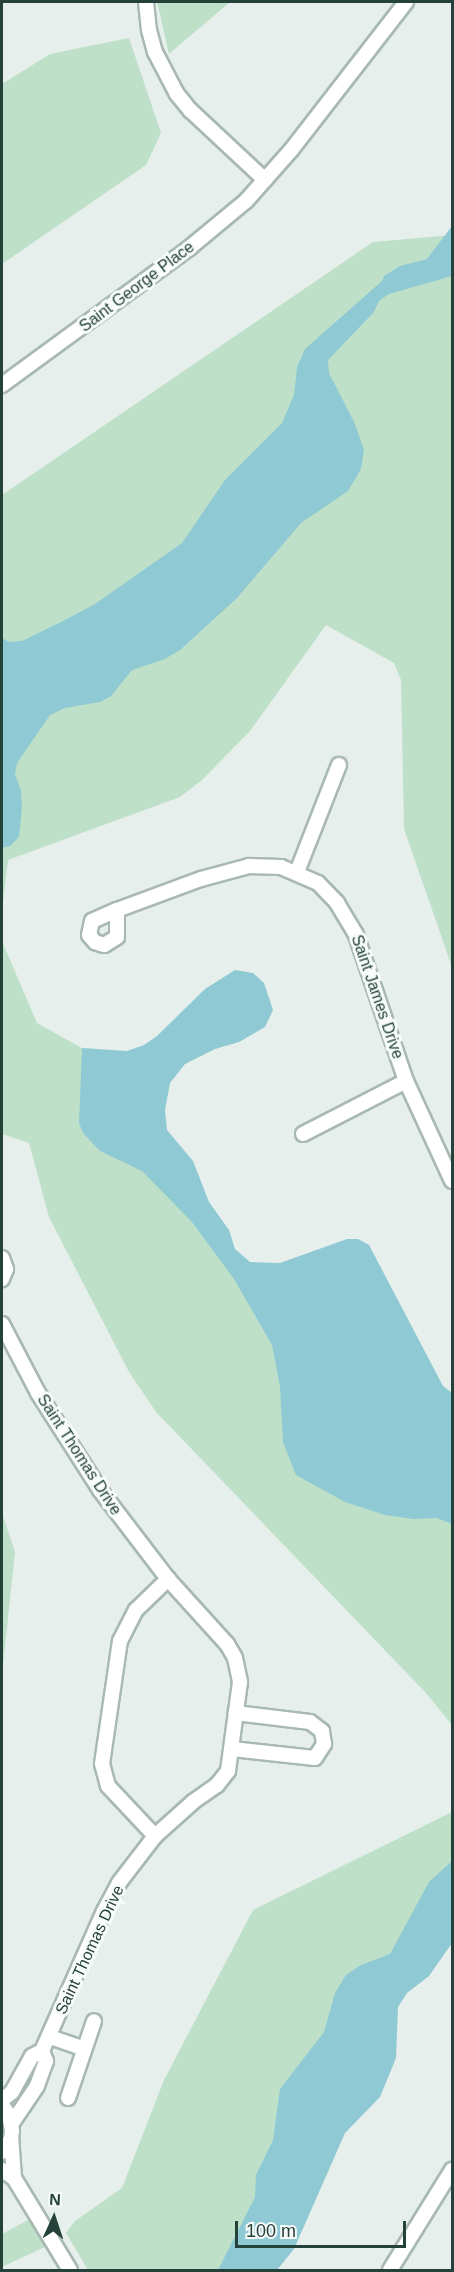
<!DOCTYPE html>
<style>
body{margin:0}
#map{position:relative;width:454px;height:2272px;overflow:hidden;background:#e6efeb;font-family:Arial,sans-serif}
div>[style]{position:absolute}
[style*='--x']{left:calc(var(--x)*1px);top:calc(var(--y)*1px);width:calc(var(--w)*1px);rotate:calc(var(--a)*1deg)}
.green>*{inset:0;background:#bfe0c8}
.water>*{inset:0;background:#8ec9d4}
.roads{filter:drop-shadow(2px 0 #a8b8b2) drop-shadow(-2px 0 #a8b8b2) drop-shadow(0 2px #a8b8b2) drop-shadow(0 -2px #a8b8b2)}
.minor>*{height:14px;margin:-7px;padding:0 7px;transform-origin:7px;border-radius:7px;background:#fff}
span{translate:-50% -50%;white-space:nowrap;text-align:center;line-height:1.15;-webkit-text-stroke:6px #f7fbf9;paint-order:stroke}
.street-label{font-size:16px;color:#24423a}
.frame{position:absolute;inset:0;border:3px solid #24423a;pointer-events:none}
.north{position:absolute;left:24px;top:2188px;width:60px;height:60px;-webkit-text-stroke:4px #f7fbf9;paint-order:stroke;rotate:3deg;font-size:16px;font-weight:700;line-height:24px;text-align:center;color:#24423a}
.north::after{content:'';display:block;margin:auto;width:21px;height:27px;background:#24423a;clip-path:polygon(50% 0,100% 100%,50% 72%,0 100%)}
.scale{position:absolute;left:235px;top:2221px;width:171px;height:27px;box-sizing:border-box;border:3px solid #24423a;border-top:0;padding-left:8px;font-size:18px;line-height:21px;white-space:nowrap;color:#24423a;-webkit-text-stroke:4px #f7fbf9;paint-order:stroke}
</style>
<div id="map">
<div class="green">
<i style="clip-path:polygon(157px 2px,230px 2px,169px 54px)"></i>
<i style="clip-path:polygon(129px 38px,161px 133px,146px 165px,2px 264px,2px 84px,50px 54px)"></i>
<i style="clip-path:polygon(452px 235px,452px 967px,404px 829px,401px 680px,394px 663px,326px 625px,250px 731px,202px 780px,180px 797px,8px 860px,2px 911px,2px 495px,373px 242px)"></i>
<i style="clip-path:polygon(2px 941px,37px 1023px,82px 1048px,123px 1114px,254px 1277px,452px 1507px,452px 1725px,426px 1693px,156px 1412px,129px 1372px,49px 1217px,29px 1143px,2px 1134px)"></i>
<i style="clip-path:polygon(2px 1513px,15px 1552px,2px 1675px)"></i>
<i style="clip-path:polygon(452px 1812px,452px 1906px,237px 2270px,88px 2270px,66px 2233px,75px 2221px,122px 2188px,164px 2080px,253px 1910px)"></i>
<i style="clip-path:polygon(28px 2220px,47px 2246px,2px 2267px,2px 2234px)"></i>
</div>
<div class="water">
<i style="clip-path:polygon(452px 226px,452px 276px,389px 294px,379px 301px,374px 312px,328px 360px,329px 373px,355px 424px,364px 450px,361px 469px,348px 491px,301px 523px,237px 598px,180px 650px,165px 659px,132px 670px,111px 696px,100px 702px,65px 708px,50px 715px,17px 763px,15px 774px,21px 791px,22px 807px,19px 837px,10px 846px,2px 848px,2px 638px,9px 642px,22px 641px,61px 622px,95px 604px,182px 543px,225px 480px,282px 423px,294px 395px,297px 367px,305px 349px,382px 281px,384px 276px,400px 266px,427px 259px)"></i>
<i style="clip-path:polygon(235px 970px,253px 973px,264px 983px,273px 1010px,265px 1027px,239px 1042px,215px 1049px,185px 1064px,170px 1083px,165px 1110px,167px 1130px,193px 1161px,209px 1202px,229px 1230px,235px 1249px,250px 1262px,280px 1263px,347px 1239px,358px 1239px,369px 1245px,443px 1386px,452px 1393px,452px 1524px,437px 1518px,413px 1519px,385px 1515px,345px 1502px,296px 1475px,283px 1442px,280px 1387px,272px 1345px,234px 1279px,192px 1222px,142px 1171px,100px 1151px,83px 1133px,79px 1123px,82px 1048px,127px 1051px,144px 1045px,157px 1036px,205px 989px)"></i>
<i style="clip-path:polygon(452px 1861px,452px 1943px,429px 1976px,407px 1993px,398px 2007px,396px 2058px,380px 2097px,345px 2133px,294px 2249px,277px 2270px,218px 2270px,255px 2197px,256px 2175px,273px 2140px,280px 2089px,324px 2032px,335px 1993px,346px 1975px,361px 1965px,390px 1954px,429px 1882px)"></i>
</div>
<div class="roads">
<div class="minor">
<i style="--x:146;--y:2;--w:28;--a:84"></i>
<i style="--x:149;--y:30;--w:23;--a:75"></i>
<i style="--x:155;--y:52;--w:47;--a:62.4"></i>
<i style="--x:177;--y:94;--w:22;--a:51"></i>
<i style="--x:191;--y:111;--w:101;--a:43"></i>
<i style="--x:2;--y:385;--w:230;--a:-36.2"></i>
<i style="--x:188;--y:249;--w:75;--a:-39.6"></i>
<i style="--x:246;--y:201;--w:69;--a:-48.5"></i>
<i style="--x:292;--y:149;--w:186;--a:-52.2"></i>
<i style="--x:297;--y:872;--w:115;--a:-68.6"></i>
<i style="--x:117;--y:910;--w:90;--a:-20.3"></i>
<i style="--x:201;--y:879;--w:50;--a:-15.2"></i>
<i style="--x:249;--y:866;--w:32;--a:2"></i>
<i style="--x:281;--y:867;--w:40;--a:23.4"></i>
<i style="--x:318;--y:883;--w:28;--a:46"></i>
<i style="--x:337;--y:903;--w:37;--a:59"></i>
<i style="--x:356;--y:935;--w:154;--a:71.1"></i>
<i style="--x:406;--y:1081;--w:110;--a:65.3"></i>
<i style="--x:117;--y:910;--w:27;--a:90"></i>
<i style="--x:117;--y:937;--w:15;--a:148"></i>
<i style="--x:104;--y:945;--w:9;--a:-162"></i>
<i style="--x:95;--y:942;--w:9;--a:-131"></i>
<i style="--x:89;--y:935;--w:14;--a:-78"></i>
<i style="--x:92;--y:921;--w:27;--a:-24"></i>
<i style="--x:303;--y:1134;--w:116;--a:-27.2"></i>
<i style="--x:2;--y:1258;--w:12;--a:70"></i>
<i style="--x:6;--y:1269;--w:11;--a:112"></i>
<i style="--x:2;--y:1324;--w:78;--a:62.4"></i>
<i style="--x:38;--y:1393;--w:115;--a:57.4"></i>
<i style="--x:100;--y:1490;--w:112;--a:52.6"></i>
<i style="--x:168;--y:1579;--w:88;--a:47.8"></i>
<i style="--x:227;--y:1644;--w:16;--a:60"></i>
<i style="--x:235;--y:1658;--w:25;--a:78"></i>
<i style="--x:240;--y:1682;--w:90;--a:97.7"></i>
<i style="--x:228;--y:1771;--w:18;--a:128"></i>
<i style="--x:217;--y:1785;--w:29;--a:145"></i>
<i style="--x:193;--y:1802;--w:51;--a:138.2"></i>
<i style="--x:155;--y:1836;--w:59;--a:127.5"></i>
<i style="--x:119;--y:1883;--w:32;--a:118"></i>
<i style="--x:104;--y:1911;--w:153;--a:113.9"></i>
<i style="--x:232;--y:1749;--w:83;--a:6.2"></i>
<i style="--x:315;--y:1758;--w:17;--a:-57"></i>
<i style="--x:324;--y:1744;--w:13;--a:-99"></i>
<i style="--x:322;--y:1731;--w:15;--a:-143"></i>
<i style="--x:310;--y:1722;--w:75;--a:-173.1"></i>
<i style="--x:155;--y:1836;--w:69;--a:-133.2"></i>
<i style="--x:108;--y:1786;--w:23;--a:-105"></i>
<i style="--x:102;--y:1764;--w:124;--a:-81.7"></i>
<i style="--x:120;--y:1641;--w:35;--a:-63"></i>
<i style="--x:136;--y:1610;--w:45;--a:-44.1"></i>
<i style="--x:50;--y:2037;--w:36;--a:19"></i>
<i style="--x:68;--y:2098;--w:81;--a:-71.3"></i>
<i style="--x:2;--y:2100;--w:13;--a:-39"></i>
<i style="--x:12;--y:2092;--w:41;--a:-60.9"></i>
<i style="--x:32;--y:2056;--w:11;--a:-27"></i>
<i style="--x:42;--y:2051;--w:11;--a:68"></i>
<i style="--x:46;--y:2061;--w:27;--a:110"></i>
<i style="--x:37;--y:2086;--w:45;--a:124"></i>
<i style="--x:2;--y:2105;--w:12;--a:55"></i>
<i style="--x:9;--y:2115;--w:16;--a:79"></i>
<i style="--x:12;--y:2131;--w:8;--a:97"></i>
<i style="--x:11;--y:2139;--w:16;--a:125"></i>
<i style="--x:2;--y:2170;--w:14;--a:34"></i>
<i style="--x:14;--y:2178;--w:39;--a:-94"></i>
<i style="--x:14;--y:2178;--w:108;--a:58.7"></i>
<i style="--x:390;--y:2270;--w:118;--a:-58.2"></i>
</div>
</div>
<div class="street-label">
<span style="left:137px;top:287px;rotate:-37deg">Saint George Place</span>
<span style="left:377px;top:997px;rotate:71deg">Saint James Drive</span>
<span style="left:79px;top:1455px;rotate:57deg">Saint Thomas Drive</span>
<span style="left:90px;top:1950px;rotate:-65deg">Saint Thomas Drive</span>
</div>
<div class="frame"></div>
<div class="north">N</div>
<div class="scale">100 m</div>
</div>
